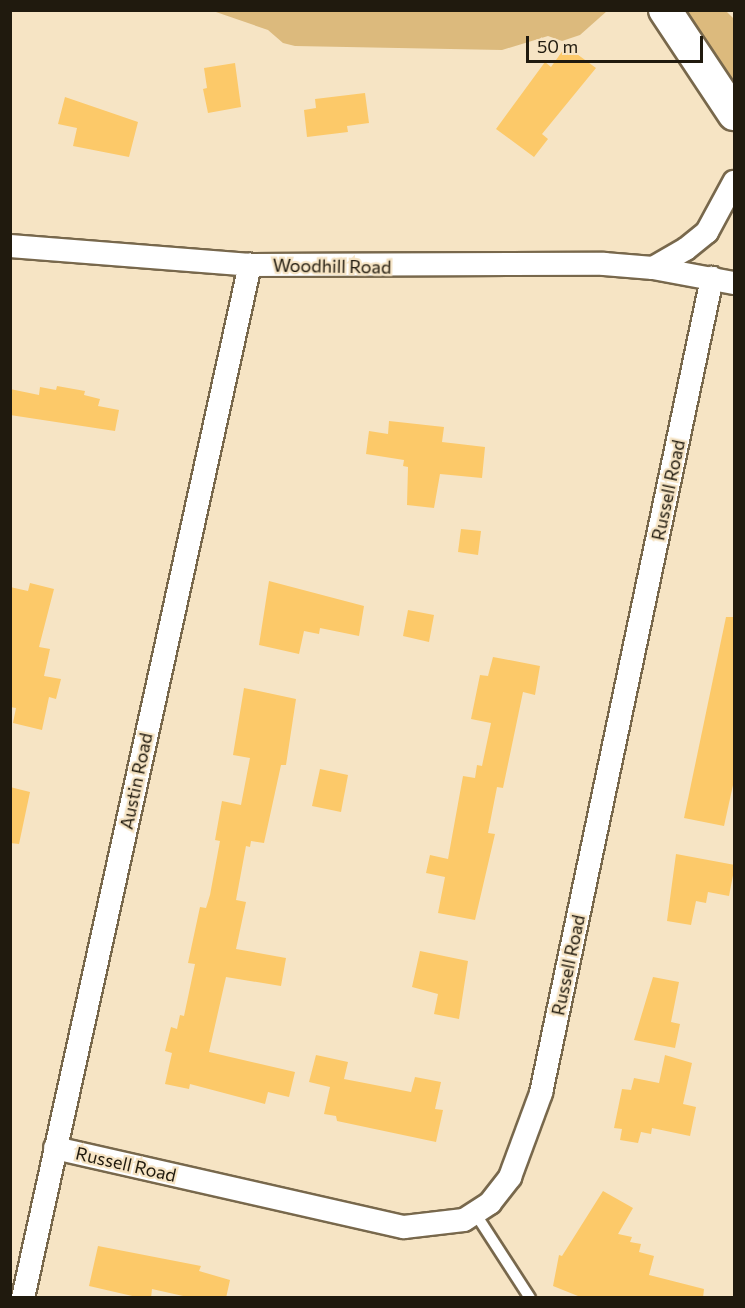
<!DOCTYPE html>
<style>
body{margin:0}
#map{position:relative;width:745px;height:1308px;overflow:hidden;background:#f6e4c4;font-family:Commissioner,sans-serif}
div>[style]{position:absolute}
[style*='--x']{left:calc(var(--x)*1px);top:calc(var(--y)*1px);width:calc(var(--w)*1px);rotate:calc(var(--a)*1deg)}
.green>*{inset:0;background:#dcba7d}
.building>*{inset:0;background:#fcc969}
.roads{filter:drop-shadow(2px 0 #78684c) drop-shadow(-2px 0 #78684c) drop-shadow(0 2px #78684c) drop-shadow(0 -2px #78684c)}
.lane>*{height:10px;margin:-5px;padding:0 5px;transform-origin:5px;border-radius:5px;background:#fff}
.street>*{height:22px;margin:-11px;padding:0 11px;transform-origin:11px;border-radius:11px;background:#fff}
.secondary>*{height:32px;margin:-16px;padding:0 16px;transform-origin:16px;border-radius:16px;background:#fff}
span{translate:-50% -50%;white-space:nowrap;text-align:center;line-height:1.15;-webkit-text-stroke:4.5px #f6e4c4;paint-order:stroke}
.street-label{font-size:18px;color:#201a0e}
.frame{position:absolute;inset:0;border:12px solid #201a0e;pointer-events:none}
.scale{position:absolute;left:526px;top:36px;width:177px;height:27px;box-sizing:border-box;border:3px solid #201a0e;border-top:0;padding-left:8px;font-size:18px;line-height:21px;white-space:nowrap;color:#201a0e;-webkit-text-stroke:4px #f6e4c4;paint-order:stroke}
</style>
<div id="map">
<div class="green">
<i style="clip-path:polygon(213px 11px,607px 11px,580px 35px,562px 41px,548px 36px,502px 50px,295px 46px,283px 43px,268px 30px)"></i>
<i style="clip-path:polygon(684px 11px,726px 11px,734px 19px,734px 83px)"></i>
</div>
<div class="building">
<i style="clip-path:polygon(566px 46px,596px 68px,542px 134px,548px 139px,534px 157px,496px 129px,545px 62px,551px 67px)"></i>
<i style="clip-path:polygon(235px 63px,241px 107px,208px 113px,203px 89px,207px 88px,204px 68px)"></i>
<i style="clip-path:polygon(365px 93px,369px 123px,347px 126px,348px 132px,307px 137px,304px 110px,316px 108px,315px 99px)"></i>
<i style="clip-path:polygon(65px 97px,138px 122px,129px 157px,73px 146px,77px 128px,58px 124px)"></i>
<i style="clip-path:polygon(57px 386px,85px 391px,84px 395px,100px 399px,98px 406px,119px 410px,115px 431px,10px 415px,10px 389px,39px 395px,40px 387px,56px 390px)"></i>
<i style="clip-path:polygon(389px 421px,444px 427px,442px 442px,485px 447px,482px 478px,440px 474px,434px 508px,407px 505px,408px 467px,403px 466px,404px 460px,366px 454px,369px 431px,388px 434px)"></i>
<i style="clip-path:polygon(461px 529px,481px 531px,478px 555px,458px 552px)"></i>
<i style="clip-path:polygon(269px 581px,364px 606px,359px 636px,320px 628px,319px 634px,304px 631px,299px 654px,259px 645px)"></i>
<i style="clip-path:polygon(30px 583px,54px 589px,39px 647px,50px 649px,44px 676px,61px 679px,56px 699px,49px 697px,42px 730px,13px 723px,16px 708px,10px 707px,10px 587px,28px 591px)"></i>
<i style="clip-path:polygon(408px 610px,434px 615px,429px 642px,403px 636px)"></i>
<i style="clip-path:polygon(726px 617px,735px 617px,735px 776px,724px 826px,684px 818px)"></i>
<i style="clip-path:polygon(493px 657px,540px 666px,535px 695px,523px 692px,503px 788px,497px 787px,488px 833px,495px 834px,475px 920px,438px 913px,445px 877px,426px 873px,430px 855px,448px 859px,463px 776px,475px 778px,477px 765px,482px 766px,491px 723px,471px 719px,480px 675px,488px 676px)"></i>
<i style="clip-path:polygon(244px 688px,296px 699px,286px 765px,281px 765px,264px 843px,251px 841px,250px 847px,246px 846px,236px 900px,246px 902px,236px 949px,286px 958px,281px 986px,226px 977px,209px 1052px,295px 1072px,289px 1097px,268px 1092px,265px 1104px,190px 1084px,189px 1089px,165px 1084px,172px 1053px,165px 1051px,171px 1027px,177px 1029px,180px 1015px,184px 1016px,195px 964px,188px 963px,200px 907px,206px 908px,210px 895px,220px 841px,215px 840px,222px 801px,241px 805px,250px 758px,233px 755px)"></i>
<i style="clip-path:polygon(320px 769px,348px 775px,341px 812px,312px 806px)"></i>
<i style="clip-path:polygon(10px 787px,30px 792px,19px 844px,10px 843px)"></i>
<i style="clip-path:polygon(676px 854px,735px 865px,729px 896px,708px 892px,706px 903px,696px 901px,691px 925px,667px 921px)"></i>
<i style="clip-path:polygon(420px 951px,468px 961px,459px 1019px,434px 1014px,438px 994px,412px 987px)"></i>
<i style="clip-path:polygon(653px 977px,679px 982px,671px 1022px,680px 1024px,675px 1048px,634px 1040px)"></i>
<i style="clip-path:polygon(316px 1055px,348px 1062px,344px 1079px,411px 1092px,415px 1077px,441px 1082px,435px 1109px,443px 1110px,436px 1142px,337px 1121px,336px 1116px,324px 1114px,330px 1087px,309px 1082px)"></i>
<i style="clip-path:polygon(665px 1055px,692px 1063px,683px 1104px,696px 1107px,690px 1136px,652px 1128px,651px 1134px,641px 1132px,638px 1143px,620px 1140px,622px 1129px,614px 1128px,622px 1089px,631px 1090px,634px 1078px,659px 1083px)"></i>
<i style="clip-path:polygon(603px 1191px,633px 1208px,618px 1234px,632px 1237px,630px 1242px,641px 1244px,639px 1252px,654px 1256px,649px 1275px,704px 1289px,703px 1298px,583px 1298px,553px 1286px,559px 1255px,562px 1256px)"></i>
<i style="clip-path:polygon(98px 1246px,201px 1266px,199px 1271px,230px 1280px,226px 1298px,192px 1298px,152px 1289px,151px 1298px,141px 1298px,89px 1286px)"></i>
</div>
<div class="roads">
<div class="lane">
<i style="--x:475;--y:1213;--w:101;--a:57.1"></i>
</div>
<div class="street">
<i style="--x:10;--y:246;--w:241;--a:4.5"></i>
<i style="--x:250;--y:265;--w:354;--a:-0.2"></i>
<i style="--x:604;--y:264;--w:49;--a:4.7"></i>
<i style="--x:653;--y:268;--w:82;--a:10.5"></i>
<i style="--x:653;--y:268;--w:38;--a:-30"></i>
<i style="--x:686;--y:249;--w:27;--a:-39"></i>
<i style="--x:707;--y:232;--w:57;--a:-61.6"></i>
<i style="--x:55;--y:1148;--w:358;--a:12.8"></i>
<i style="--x:404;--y:1227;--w:60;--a:-6.7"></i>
<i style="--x:464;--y:1220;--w:31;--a:-33"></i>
<i style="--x:490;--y:1203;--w:33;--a:-52"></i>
<i style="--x:510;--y:1177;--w:90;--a:-69.7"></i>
<i style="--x:541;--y:1093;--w:833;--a:-78.15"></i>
<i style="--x:23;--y:1298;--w:1058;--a:-77.61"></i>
</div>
<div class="secondary">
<i style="--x:665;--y:10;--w:125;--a:56.4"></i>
</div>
</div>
<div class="street-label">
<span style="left:332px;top:266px;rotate:1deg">Woodhill Road</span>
<span style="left:668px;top:490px;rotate:-78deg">Russell Road</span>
<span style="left:136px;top:781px;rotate:-78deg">Austin Road</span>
<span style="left:568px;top:965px;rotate:-78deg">Russell Road</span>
<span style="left:126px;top:1164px;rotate:13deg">Russell Road</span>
</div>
<div class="frame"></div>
<div class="scale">50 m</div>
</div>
